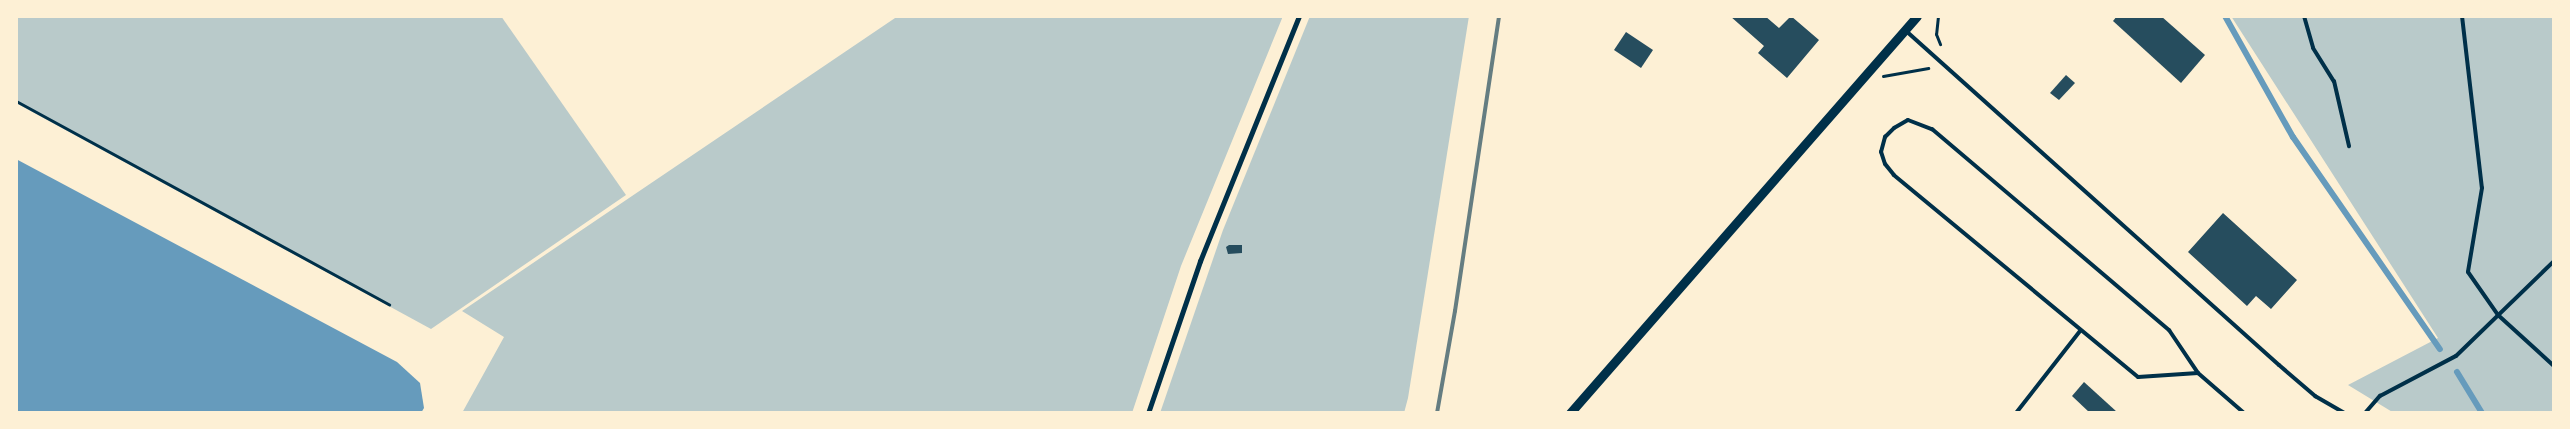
<!DOCTYPE html>
<style>
body{margin:0}
#map{position:relative;width:2570px;height:429px;overflow:hidden;background:#fdf0d5;font-family:"PT Sans",sans-serif}
div>[style]{position:absolute}
[style*='--x']{left:calc(var(--x)*1px);top:calc(var(--y)*1px);width:calc(var(--w)*1px);rotate:calc(var(--a)*1deg)}
.green>*{inset:0;background:#b9caca}
.water>*{inset:0;background:#669bbc}
.stream>*{height:6px;margin:-3px;padding:0 3px;transform-origin:3px;border-radius:3px;background:#669bbc}
.building>*{inset:0;background:#264d5e}
.path>*{height:3px;margin:-1.5px;padding:0 1.5px;transform-origin:1.5px;border-radius:1.5px;background:#003049}
.service>*{height:4px;margin:-2px;padding:0 2px;transform-origin:2px;border-radius:2px;background:#003049}
.minor>*{height:5px;margin:-2.5px;padding:0 2.5px;transform-origin:2.5px;border-radius:2.5px;background:#003049}
.tertiary>*{height:9px;margin:-4.5px;padding:0 4.5px;transform-origin:4.5px;border-radius:4.5px;background:#003049}
.rail>*{height:4px;margin:-2px;padding:0 2px;transform-origin:2px;border-radius:2px;background:#657d81}
span{translate:-50% -50%;white-space:nowrap;text-align:center;line-height:1.15;-webkit-text-stroke:4.5px #fdf0d5;paint-order:stroke}
.frame{position:absolute;inset:0;border:18px solid #fdf0d5;pointer-events:none}
</style>
<div id="map">
<div class="green">
<i style="clip-path:polygon(16px 16px,501px 16px,626px 195px,431px 329px,16px 103px)"></i>
<i style="clip-path:polygon(898px 16px,1283px 16px,1181px 266px,1132px 413px,462px 413px,504px 337px,462px 311px)"></i>
<i style="clip-path:polygon(1310px 16px,1469px 16px,1408px 398px,1404px 413px,1160px 413px,1223px 230px)"></i>
<i style="clip-path:polygon(2231px 16px,2554px 16px,2554px 413px,2394px 413px,2348px 385px,2438px 338px)"></i>
</div>
<div class="water">
<i style="clip-path:polygon(16px 159px,397px 362px,420px 383px,424px 408px,421px 413px,16px 413px)"></i>
</div>
<div class="stream">
<i style="--x:2225;--y:16;--w:139;--a:60.7"></i>
<i style="--x:2293;--y:137;--w:258;--a:55.3"></i>
<i style="--x:2457;--y:372;--w:48;--a:58.6"></i>
</div>
<div class="building">
<i style="clip-path:polygon(1730px 16px,1765px 16px,1779px 28px,1791px 16px,1819px 40px,1787px 78px,1758px 53px,1764px 46px)"></i>
<i style="clip-path:polygon(2117px 16px,2161px 16px,2205px 55px,2181px 83px,2113px 21px)"></i>
<i style="clip-path:polygon(1626px 32px,1653px 50px,1641px 68px,1614px 50px)"></i>
<i style="clip-path:polygon(2066px 75px,2075px 83px,2059px 100px,2050px 93px)"></i>
<i style="clip-path:polygon(2223px 213px,2297px 280px,2271px 309px,2256px 296px,2247px 306px,2188px 252px)"></i>
<i style="clip-path:polygon(1229px 245px,1242px 245px,1242px 253px,1228px 254px,1226px 247px)"></i>
<i style="clip-path:polygon(2084px 382px,2117px 412px,2116px 413px,2090px 413px,2072px 396px)"></i>
</div>
<div class="path">
<i style="--x:1938;--y:16;--w:18;--a:96"></i>
<i style="--x:1936;--y:34;--w:11;--a:68"></i>
<i style="--x:1883;--y:76;--w:46;--a:-10.1"></i>
<i style="--x:16;--y:101;--w:425;--a:28.6"></i>
</div>
<div class="service">
<i style="--x:2304;--y:16;--w:33;--a:74"></i>
<i style="--x:2313;--y:48;--w:39;--a:58"></i>
<i style="--x:2334;--y:81;--w:67;--a:77"></i>
<i style="--x:2462;--y:16;--w:173;--a:83.4"></i>
<i style="--x:2482;--y:188;--w:85;--a:99.5"></i>
<i style="--x:2468;--y:272;--w:52;--a:55.1"></i>
<i style="--x:2498;--y:315;--w:76;--a:42.3"></i>
<i style="--x:1905;--y:30;--w:502;--a:41.85"></i>
<i style="--x:2279;--y:365;--w:48;--a:40.7"></i>
<i style="--x:2315;--y:396;--w:34;--a:30"></i>
<i style="--x:2198;--y:373;--w:60;--a:176.2"></i>
<i style="--x:2138;--y:377;--w:317;--a:-140.4"></i>
<i style="--x:1894;--y:175;--w:14;--a:-129"></i>
<i style="--x:1885;--y:164;--w:13;--a:-108"></i>
<i style="--x:1881;--y:152;--w:16;--a:-75"></i>
<i style="--x:1885;--y:137;--w:13;--a:-45"></i>
<i style="--x:1894;--y:128;--w:16;--a:-30"></i>
<i style="--x:1908;--y:120;--w:26;--a:21"></i>
<i style="--x:1932;--y:129;--w:311;--a:40.3"></i>
<i style="--x:2169;--y:330;--w:52;--a:56"></i>
<i style="--x:2198;--y:373;--w:61;--a:41"></i>
<i style="--x:2016;--y:413;--w:104;--a:-52"></i>
<i style="--x:2365;--y:413;--w:23;--a:-49"></i>
<i style="--x:2380;--y:396;--w:86;--a:-27.8"></i>
<i style="--x:2456;--y:356;--w:136;--a:-44.1"></i>
</div>
<div class="minor">
<i style="--x:1148;--y:413;--w:161;--a:-71.1"></i>
<i style="--x:1200;--y:261;--w:264;--a:-68"></i>
</div>
<div class="tertiary">
<i style="--x:1570;--y:413;--w:527;--a:-48.84"></i>
</div>
<div class="rail">
<i style="--x:1437;--y:413;--w:104;--a:-80"></i>
<i style="--x:1455;--y:311;--w:298;--a:-81.5"></i>
</div>
<div class="frame"></div>
</div>
